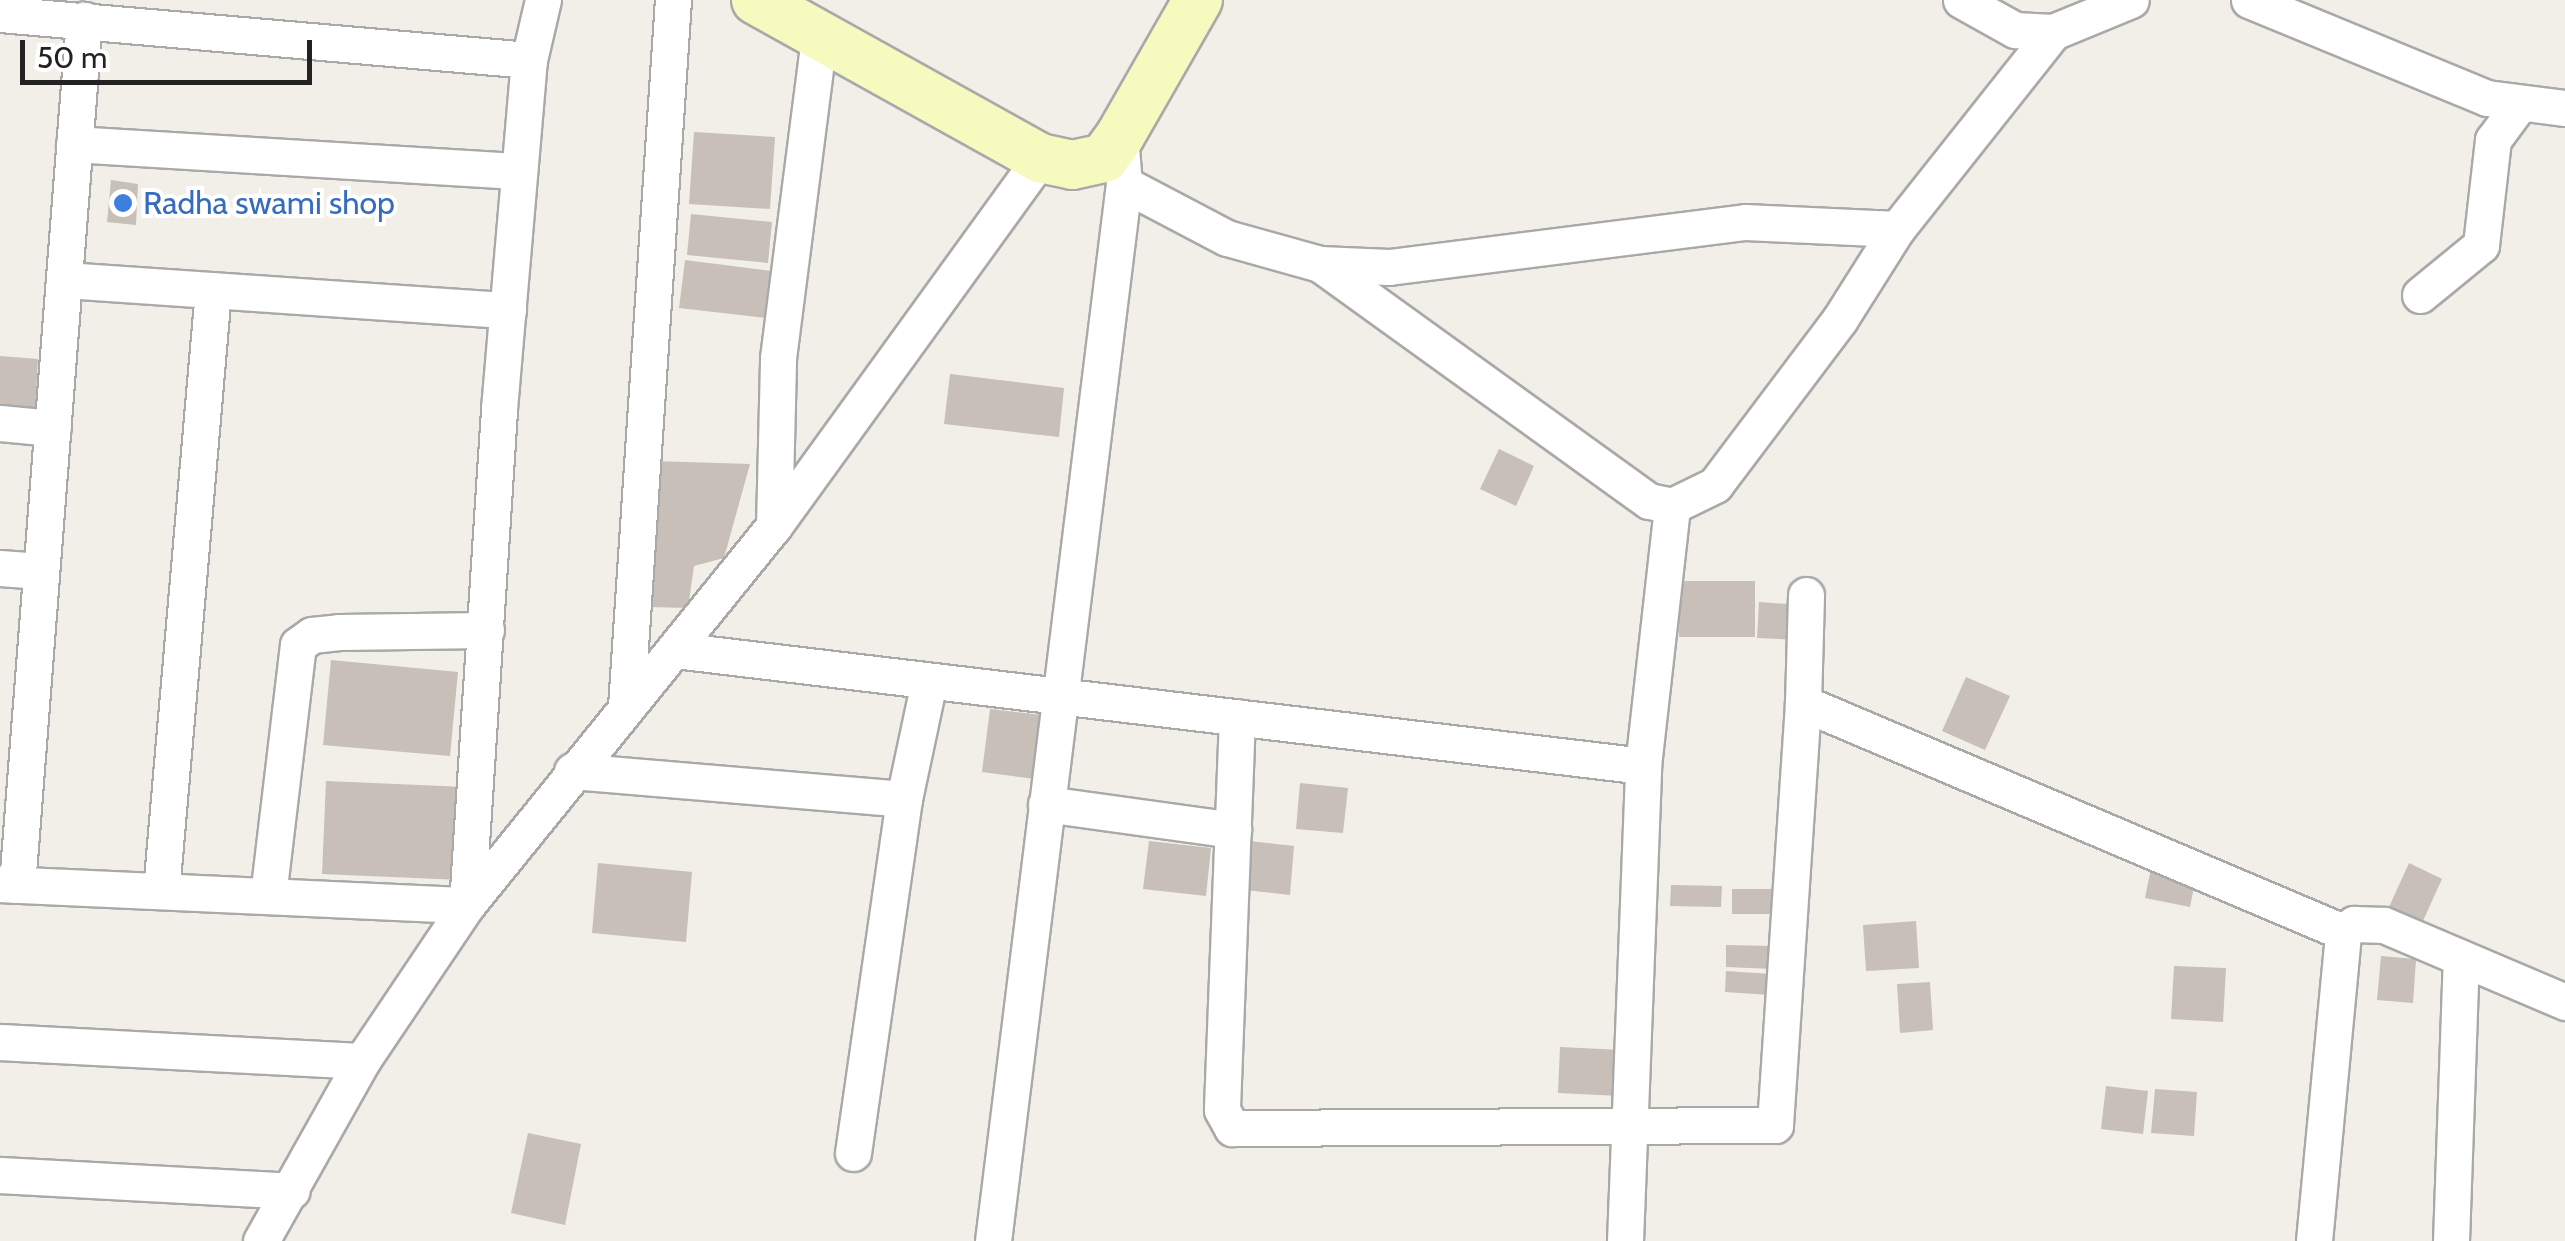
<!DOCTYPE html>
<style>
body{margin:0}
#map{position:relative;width:2565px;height:1241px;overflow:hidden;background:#f2efe9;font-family:Cabin,sans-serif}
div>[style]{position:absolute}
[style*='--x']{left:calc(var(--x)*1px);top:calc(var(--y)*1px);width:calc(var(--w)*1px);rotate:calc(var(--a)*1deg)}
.building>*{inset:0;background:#c7bfb8}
.roads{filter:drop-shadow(2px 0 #a9a9a9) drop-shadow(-2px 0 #a9a9a9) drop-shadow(0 2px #a9a9a9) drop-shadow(0 -2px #a9a9a9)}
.street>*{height:35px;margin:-17.5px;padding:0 17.5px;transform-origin:17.5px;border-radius:17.5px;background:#fff}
.secondary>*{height:48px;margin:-24px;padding:0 24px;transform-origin:24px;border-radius:24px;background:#f7fabf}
.dots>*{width:28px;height:28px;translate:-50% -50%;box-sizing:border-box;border:5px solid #fff;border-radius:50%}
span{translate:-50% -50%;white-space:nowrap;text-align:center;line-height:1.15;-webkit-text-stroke:8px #fff;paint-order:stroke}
.shop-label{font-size:32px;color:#366cbe}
.left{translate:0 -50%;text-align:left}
.scale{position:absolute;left:20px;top:40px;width:292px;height:45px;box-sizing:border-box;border:5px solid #222;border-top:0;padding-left:12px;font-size:30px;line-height:35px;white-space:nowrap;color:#222;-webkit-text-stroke:8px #fff;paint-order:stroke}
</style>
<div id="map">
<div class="building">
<i style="clip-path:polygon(694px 132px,775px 137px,770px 209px,689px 204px)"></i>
<i style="clip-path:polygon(111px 180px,138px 184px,136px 225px,107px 222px)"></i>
<i style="clip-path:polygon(691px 214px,772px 222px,768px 263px,687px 255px)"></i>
<i style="clip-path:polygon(685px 260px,772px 271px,766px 318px,679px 308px)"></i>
<i style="clip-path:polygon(0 356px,38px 359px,35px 411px,0 409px)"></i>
<i style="clip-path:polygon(950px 374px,1064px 388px,1059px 437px,944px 424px)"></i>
<i style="clip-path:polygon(1499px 449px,1534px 466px,1516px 506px,1480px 489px)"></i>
<i style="clip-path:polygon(653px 461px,750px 464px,724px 558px,694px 566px,688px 608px,648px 607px)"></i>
<i style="clip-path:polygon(1680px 581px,1755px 581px,1755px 637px,1679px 637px)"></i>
<i style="clip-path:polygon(1759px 602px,1801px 605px,1799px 640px,1757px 638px)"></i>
<i style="clip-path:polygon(331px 660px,458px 672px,450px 756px,323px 745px)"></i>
<i style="clip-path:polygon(1966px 677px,2010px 696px,1985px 750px,1942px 731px)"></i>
<i style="clip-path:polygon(990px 709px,1042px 715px,1034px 779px,982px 772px)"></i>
<i style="clip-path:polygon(326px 781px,466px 787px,461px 880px,322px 874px)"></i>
<i style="clip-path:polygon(1300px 783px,1348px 788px,1343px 833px,1296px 829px)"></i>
<i style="clip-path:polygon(1149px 841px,1211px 848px,1206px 896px,1143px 889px)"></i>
<i style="clip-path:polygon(1249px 841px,1294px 846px,1290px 895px,1245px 890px)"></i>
<i style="clip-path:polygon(598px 863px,692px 872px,686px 942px,592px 933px)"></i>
<i style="clip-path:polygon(2152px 863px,2197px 872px,2190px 907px,2145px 898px)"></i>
<i style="clip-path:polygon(2409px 863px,2442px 879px,2422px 923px,2389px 907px)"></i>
<i style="clip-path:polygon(1671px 885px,1722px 886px,1721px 907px,1670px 906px)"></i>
<i style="clip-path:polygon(1732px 889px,1783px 889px,1782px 914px,1732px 914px)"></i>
<i style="clip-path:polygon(1916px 921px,1919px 968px,1866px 971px,1863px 925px)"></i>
<i style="clip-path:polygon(1726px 945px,1773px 946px,1773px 969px,1726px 967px)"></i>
<i style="clip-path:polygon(2381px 956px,2416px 959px,2413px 1003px,2377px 1000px)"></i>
<i style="clip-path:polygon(2174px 966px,2226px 968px,2223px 1022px,2171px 1019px)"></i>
<i style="clip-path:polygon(1726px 971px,1771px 974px,1770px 995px,1725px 992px)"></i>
<i style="clip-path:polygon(1930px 982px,1933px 1030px,1900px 1033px,1897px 984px)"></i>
<i style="clip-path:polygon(1560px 1047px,1622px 1050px,1620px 1096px,1558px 1093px)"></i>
<i style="clip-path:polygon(2106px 1086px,2148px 1091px,2143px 1134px,2101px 1129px)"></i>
<i style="clip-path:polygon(2155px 1089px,2197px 1092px,2194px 1136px,2151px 1133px)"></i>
<i style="clip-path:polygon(528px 1133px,581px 1144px,565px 1225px,511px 1213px)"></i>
</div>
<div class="roads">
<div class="street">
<i style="--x:1961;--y:0;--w:62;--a:29.1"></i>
<i style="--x:2015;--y:30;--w:38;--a:3"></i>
<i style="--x:2053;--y:32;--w:84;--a:-22.3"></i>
<i style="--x:2249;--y:0;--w:257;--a:22.4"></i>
<i style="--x:2487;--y:98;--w:79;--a:7.3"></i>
<i style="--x:0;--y:14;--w:531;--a:4.97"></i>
<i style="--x:74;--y:144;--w:446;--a:3.5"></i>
<i style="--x:1124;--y:184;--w:116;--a:27.7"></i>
<i style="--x:1227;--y:238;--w:97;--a:15.6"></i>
<i style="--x:1320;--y:264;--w:69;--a:2.5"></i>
<i style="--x:1389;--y:267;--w:359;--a:-7.2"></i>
<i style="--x:1745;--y:222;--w:152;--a:2.6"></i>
<i style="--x:1320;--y:264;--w:405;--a:35.8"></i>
<i style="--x:1649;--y:501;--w:24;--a:12"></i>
<i style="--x:1672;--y:506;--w:48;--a:-26"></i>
<i style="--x:1715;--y:485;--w:208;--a:-53"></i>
<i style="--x:1840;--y:319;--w:107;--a:-57.7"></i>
<i style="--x:1897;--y:229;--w:251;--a:-51.6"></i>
<i style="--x:64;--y:280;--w:445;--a:3.9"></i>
<i style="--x:2420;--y:295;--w:79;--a:-39.3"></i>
<i style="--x:2481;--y:245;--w:106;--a:-83.5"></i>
<i style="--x:2493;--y:140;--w:42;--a:-53.7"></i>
<i style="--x:0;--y:423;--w:53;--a:5.4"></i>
<i style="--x:774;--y:526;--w:168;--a:-88.6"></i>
<i style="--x:778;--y:358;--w:321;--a:-82.7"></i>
<i style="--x:0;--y:568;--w:41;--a:4.2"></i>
<i style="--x:675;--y:650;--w:975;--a:6.83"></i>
<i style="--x:1803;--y:703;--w:108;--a:-88.4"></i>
<i style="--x:626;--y:707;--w:709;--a:-86.2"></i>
<i style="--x:1237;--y:717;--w:393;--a:92.2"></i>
<i style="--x:1222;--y:1110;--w:21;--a:61"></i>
<i style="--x:1232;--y:1128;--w:543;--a:-0.32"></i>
<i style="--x:1775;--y:1125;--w:423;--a:-86.2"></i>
<i style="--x:1803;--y:703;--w:587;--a:22.98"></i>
<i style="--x:572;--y:771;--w:333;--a:4.8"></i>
<i style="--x:1046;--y:804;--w:189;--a:7.9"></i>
<i style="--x:0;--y:884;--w:467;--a:2.6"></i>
<i style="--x:467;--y:905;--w:497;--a:-86.3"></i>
<i style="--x:499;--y:409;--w:350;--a:-85.1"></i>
<i style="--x:529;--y:60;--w:62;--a:-76.9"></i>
<i style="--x:17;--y:885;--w:868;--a:-85.57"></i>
<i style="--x:161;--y:891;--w:603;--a:-85.05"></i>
<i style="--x:268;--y:896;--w:253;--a:-83.2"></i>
<i style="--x:298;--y:645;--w:17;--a:-36"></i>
<i style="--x:312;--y:635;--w:27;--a:-6"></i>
<i style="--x:339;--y:632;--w:147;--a:-0.8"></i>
<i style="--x:0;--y:1042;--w:362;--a:3"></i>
<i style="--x:853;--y:1153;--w:358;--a:-81.8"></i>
<i style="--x:904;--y:799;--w:121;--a:-78"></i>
<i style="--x:0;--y:1175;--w:292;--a:3.1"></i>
<i style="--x:261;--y:1241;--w:206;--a:-60.7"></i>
<i style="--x:362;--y:1061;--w:188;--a:-56.1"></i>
<i style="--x:467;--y:905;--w:488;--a:-51"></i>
<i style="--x:774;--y:526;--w:454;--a:-54.1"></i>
<i style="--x:993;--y:1241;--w:1065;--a:-82.94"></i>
<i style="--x:1124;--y:184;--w:48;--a:-94.8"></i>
<i style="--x:1625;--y:1241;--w:475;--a:-87.8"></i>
<i style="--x:1643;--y:766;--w:262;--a:-83.6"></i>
<i style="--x:2314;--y:1241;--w:310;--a:-84.6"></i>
<i style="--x:2343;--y:932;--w:14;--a:-36"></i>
<i style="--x:2354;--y:924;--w:30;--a:2"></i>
<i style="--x:2384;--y:925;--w:197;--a:23"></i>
<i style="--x:2451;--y:1241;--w:283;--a:-88"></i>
</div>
<div class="secondary">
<i style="--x:756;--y:0;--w:325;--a:29.1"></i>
<i style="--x:1040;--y:158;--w:33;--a:12"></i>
<i style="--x:1072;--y:165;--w:33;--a:-12"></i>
<i style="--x:1104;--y:158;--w:27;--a:-54"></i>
<i style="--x:1120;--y:136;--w:157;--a:-60.2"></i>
</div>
</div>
<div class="dots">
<i style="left:123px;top:203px;background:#3f7fe0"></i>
</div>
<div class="shop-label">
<span class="left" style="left:143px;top:203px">Radha swami shop</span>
</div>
<div class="scale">50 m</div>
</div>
